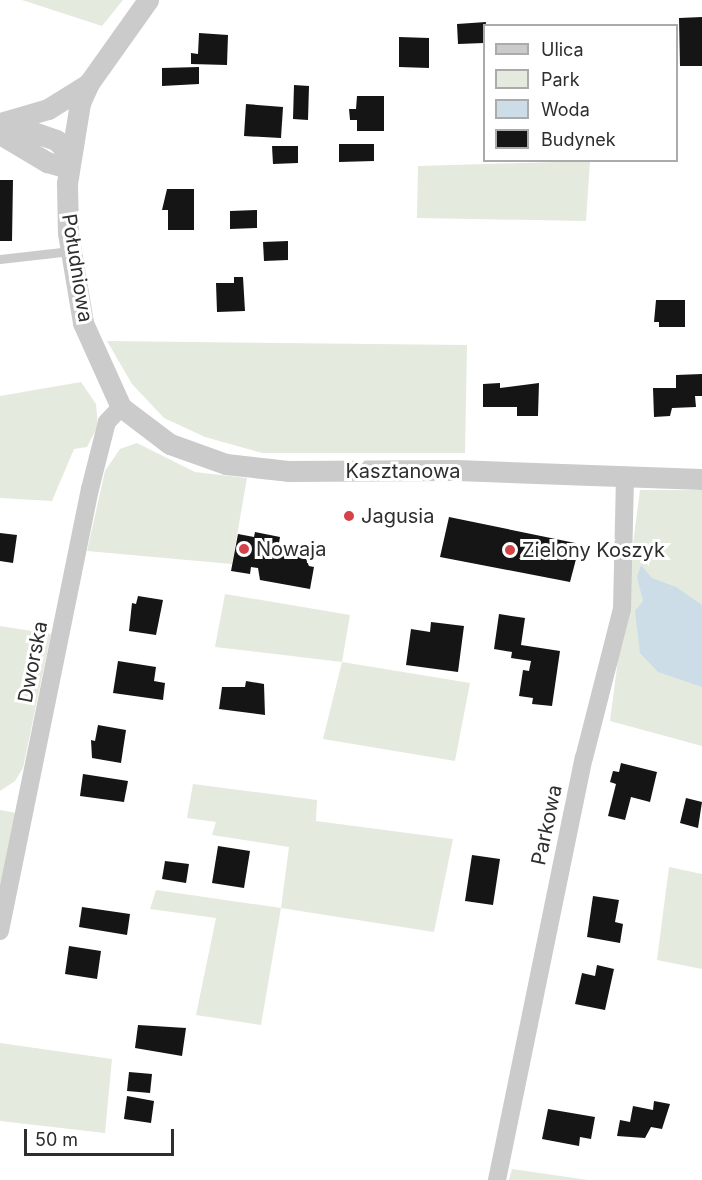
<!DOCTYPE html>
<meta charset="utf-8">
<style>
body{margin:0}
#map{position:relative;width:702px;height:1180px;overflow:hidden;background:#fff;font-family:Inter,sans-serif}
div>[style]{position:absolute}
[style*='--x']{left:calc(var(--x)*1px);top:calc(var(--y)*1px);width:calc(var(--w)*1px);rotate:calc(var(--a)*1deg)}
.green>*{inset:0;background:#e4eade}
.water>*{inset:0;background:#ccdde8}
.building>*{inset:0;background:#151515}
.round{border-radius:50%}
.service>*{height:9px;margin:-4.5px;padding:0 4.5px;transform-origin:4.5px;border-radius:4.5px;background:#cbcbcb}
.minor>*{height:18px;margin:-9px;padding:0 9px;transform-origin:9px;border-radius:9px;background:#cbcbcb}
.tertiary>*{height:21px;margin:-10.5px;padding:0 10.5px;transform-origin:10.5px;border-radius:10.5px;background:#cbcbcb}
.dots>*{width:16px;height:16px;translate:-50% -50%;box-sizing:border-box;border:3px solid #fff;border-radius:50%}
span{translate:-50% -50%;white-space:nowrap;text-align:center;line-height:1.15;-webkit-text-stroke:6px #fff;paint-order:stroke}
.street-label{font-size:20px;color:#2e2e2e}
.poi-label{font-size:20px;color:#2e2e2e}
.left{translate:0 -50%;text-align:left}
.legend{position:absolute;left:483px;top:24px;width:195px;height:138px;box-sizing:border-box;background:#fff;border:2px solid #ababab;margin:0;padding:8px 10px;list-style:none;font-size:18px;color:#2e2e2e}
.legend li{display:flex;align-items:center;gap:12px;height:30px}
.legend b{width:30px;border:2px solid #ababab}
.scale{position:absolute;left:24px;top:1129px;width:150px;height:27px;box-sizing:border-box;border:3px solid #2e2e2e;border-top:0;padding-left:8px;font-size:18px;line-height:21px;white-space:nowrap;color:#2e2e2e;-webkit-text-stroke:4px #fff;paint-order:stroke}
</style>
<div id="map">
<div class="green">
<i style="clip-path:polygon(22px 0,123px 0,102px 26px)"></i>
<i style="clip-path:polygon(590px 161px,586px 221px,417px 218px,418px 166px)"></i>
<i style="clip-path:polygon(107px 341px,467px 345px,465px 453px,262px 453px,205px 437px,164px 418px,132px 384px)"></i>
<i style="clip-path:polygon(81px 382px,96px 404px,98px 426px,87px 447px,74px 449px,52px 501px,0 498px,0 396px)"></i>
<i style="clip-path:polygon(137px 443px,195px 472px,247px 478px,232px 564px,87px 551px,105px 471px,120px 449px)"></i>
<i style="clip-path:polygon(640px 490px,702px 490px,702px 746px,610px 721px)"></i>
<i style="clip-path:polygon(225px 594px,350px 615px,342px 662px,470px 683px,455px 761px,323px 739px,342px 662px,215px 647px)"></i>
<i style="clip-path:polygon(0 626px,51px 634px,23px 768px,15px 781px,0 791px)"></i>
<i style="clip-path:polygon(193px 784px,317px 800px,316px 821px,453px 839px,434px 932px,281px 908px,261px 1025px,196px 1015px,216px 918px,150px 909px,156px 890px,281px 908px,289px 847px,212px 835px,216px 822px,187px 818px)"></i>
<i style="clip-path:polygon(0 810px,16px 813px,0 899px)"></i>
<i style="clip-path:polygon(669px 867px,702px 874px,702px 969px,657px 960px)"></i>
<i style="clip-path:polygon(0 1043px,112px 1059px,105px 1133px,0 1121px)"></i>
<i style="clip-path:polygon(512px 1169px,588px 1180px,509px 1180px)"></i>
</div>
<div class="water">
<i style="clip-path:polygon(641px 565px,652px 578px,676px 587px,702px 605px,702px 687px,658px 672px,640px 653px,635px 611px,643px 601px,637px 577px)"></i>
</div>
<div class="building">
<i style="clip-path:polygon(702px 17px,702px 66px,680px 66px,679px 18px)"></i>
<i style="clip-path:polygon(486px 22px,484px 43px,458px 44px,457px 24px)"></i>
<i style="clip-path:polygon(199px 33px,228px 35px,227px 65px,191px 64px,191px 53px,198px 54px)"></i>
<i style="clip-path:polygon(399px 37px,429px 38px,429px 68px,399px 67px)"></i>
<i style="clip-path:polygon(199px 67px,199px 84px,162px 86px,162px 68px)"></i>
<i style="clip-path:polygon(294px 85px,309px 86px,308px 120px,293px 119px)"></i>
<i style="clip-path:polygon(357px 96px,384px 96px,384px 131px,357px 131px,357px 120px,350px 120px,349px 109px,356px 109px)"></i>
<i style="clip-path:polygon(246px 104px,283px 107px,281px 138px,244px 136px)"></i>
<i style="clip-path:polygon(339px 144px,374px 144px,374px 161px,339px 162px)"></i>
<i style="clip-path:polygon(272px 146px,298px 146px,298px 163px,273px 164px)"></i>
<i style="clip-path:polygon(0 180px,13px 180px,12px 241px,0 241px)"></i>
<i style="clip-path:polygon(167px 189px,194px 189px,194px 230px,168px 230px,168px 210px,162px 210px)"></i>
<i style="clip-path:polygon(257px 210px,257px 228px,230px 229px,230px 211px)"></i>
<i style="clip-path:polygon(288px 241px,288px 260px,264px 261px,263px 242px)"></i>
<i style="clip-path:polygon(234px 277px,243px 277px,245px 311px,217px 312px,216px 283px,234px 283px)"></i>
<i style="clip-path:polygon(656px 300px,685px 300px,685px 327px,659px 327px,659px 322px,654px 322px)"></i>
<i style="clip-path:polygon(702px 374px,702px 396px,695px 396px,696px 407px,672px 408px,670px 416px,654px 417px,653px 388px,676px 388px,676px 375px)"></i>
<i style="clip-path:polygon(500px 383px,500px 388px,539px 383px,538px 416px,517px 416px,517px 407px,483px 407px,483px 384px)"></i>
<i class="round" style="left:342px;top:509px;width:14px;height:14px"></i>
<i style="clip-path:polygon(449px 517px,580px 544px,570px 582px,440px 557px)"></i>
<i style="clip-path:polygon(255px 532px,280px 537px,278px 549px,304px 554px,309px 566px,314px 567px,310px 589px,260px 580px,258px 568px,251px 567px,250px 574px,231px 571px,238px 534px,254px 537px)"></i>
<i style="clip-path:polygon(0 533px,17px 535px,13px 563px,0 561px)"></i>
<i style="clip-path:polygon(138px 596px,163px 600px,156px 635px,129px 631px,132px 603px,136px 604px)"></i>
<i style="clip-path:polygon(499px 614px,525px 618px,521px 645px,560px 651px,552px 706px,532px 704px,533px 698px,519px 696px,523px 670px,529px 671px,531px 661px,511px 658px,512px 652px,494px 649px)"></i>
<i style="clip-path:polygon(431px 622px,464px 626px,458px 672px,406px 665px,411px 629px,430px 632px)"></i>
<i style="clip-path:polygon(118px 661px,156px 667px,154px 681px,165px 683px,163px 700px,113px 693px)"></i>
<i style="clip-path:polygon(246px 681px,264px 684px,265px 715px,219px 709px,222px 687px,245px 687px)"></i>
<i style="clip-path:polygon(98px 725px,126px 730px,121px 763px,92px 758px,91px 740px,95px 741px)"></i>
<i style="clip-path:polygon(621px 763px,657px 772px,650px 802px,631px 797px,625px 820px,608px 816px,616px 784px,610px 782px,613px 771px,619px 772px)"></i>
<i style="clip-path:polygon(83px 774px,128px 781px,124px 802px,80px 796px)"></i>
<i style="clip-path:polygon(686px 798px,702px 802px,698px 828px,680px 823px)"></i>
<i style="clip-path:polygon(218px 846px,250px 851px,244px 888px,212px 883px)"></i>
<i style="clip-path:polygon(472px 855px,500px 859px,493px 905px,465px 901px)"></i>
<i style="clip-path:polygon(165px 861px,189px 864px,186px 883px,162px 879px)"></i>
<i style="clip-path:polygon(593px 896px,619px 900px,615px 922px,623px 924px,620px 943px,587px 937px)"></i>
<i style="clip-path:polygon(82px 907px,130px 914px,127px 935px,79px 927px)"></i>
<i style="clip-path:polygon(69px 946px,101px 951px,97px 979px,65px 974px)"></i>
<i style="clip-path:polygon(597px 965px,614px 969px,605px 1010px,575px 1004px,582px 973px,595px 976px)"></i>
<i style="clip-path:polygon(138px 1025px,186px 1028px,182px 1056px,135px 1048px)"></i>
<i style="clip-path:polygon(129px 1072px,152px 1074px,150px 1093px,127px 1091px)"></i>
<i style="clip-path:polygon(127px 1096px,154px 1101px,151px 1123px,124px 1119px)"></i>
<i style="clip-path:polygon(654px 1101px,670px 1104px,662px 1129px,651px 1127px,645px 1138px,617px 1136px,620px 1120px,630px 1122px,633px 1106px,653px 1110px)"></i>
<i style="clip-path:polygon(548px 1109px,595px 1117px,591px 1139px,580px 1137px,579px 1146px,542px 1139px)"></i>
</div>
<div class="service">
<i style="--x:0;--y:259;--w:71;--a:-6.4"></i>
</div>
<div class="minor">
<i style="--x:0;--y:931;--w:451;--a:-78.5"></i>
<i style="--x:90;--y:489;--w:69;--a:-75.8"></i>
<i style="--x:107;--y:422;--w:21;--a:-47"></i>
<i style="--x:497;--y:1180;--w:431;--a:-78.4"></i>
<i style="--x:584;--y:758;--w:154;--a:-75.7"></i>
<i style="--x:622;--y:609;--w:131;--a:-88.7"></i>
</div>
<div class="tertiary">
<i style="--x:148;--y:0;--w:102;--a:125.4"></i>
<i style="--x:89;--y:83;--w:22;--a:114"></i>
<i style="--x:80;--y:103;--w:81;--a:99.2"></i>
<i style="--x:67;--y:183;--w:50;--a:88.9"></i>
<i style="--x:68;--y:233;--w:91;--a:80.5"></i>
<i style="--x:83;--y:323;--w:92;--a:65.7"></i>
<i style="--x:121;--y:407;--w:61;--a:37.1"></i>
<i style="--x:170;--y:444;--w:59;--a:19.7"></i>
<i style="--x:226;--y:464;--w:62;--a:6.4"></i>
<i style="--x:288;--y:471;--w:168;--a:-0.3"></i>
<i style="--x:456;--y:470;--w:246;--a:2.1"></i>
<i style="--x:0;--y:123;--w:50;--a:-16.3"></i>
<i style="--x:48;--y:109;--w:47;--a:-32"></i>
<i style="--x:7;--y:123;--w:52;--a:19.1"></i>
<i style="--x:56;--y:140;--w:20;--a:45"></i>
<i style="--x:0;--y:134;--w:55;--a:30.8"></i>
<i style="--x:47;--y:162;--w:22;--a:16"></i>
</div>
<div class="dots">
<i style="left:349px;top:516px;background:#d4424a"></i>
<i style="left:244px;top:549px;background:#d4424a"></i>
<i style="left:510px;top:550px;background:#d4424a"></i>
</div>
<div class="street-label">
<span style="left:77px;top:268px;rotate:81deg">Południowa</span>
<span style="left:403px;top:471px">Kasztanowa</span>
<span style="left:33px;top:662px;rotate:-79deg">Dworska</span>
<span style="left:547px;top:825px;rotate:-78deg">Parkowa</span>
</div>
<div class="poi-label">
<span class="left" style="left:361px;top:516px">Jagusia</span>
<span class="left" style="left:256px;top:549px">Nowaja</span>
<span class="left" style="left:522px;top:550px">Zielony Koszyk</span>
</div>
<ul class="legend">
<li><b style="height:8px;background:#cbcbcb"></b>Ulica</li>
<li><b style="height:16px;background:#e4eade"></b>Park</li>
<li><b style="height:16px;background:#ccdde8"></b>Woda</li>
<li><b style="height:16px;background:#151515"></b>Budynek</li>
</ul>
<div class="scale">50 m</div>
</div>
